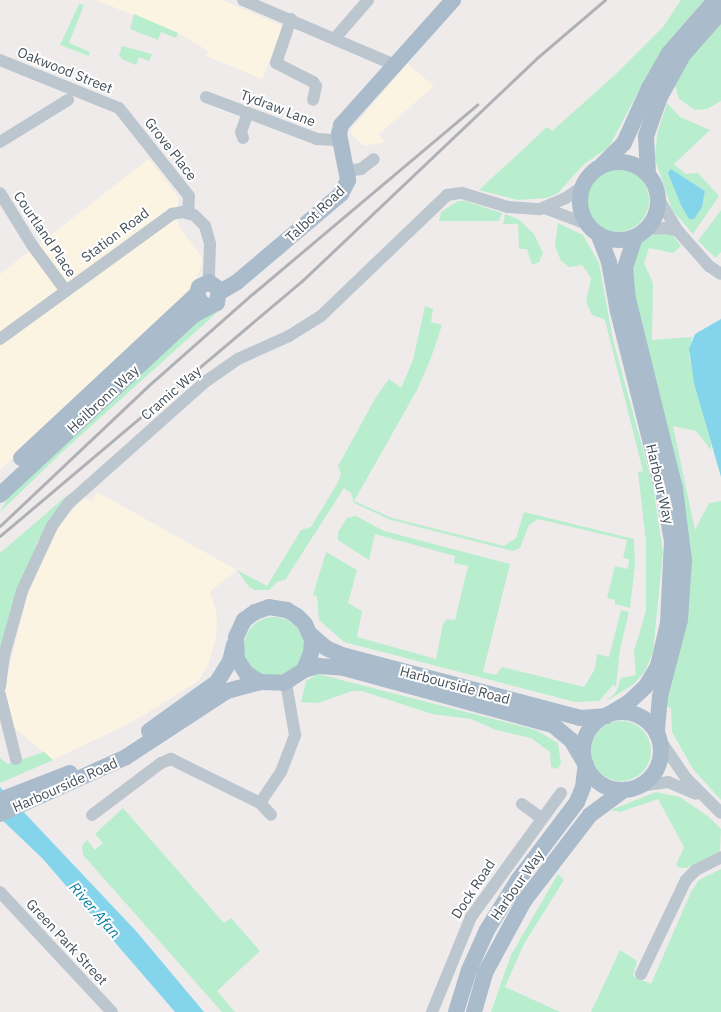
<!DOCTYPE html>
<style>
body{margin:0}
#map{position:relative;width:721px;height:1012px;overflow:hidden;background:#efebeb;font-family:"IBM Plex Sans",sans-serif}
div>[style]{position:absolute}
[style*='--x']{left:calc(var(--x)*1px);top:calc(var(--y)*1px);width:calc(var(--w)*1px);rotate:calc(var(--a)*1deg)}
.commercial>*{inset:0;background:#fbf4e2}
.green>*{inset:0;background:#b8eecd}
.round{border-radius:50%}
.water>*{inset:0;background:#84d5ec}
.minor>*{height:12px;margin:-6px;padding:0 6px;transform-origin:6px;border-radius:6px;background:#bcc6cf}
.major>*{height:16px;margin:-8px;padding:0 8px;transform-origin:8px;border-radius:8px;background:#abc}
.major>.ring{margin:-8px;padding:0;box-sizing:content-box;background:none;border:16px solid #abc;border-radius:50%}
.rail>*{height:2.5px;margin:-1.25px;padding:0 1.25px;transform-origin:1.25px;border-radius:1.25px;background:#aeb1b6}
span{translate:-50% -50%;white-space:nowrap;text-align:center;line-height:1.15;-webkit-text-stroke:4px #fff;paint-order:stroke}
.street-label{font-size:14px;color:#444f59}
.water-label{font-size:15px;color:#0a7e9f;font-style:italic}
</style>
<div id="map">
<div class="commercial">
<i style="clip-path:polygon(96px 0,222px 0,283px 26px,262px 79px,206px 56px,208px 51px,178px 33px)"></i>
<i style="clip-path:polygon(407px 64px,434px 86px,379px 134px,385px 142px,364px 146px,349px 132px)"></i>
<i style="clip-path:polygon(149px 159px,178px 197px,178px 225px,203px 259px,197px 277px,187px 296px,0 470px,0 274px)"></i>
<i style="clip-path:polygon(97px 492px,237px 570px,210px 591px,217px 615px,216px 637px,208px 665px,198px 681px,134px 721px,53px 760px,10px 724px,3px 693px,28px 592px,54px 533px,83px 497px,92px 502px)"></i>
</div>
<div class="green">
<i style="clip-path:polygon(681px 0,704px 0,668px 42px,648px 73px,609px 147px,584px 164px,558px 193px,547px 198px,518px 200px,479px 190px,547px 127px,552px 131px,616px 74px,663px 27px)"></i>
<i style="clip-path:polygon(79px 4px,84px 5px,69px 43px,90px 52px,89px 56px,60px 45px)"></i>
<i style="clip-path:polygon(134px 14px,178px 33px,176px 38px,161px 32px,158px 40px,130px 29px)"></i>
<i style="clip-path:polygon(721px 17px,721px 101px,707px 109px,695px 110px,679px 99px,675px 85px,678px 75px)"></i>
<i style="clip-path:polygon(122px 46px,152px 54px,149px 61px,139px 57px,136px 65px,122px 59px,119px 55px)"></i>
<i style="clip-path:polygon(evenodd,667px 103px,680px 117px,710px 130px,674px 164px,686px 174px,698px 173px,719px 196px,693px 234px,672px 210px,655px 159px,657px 134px,667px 103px,674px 171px,705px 191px,702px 207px,689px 219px,668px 173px,674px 171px)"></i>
<i class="round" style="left:585px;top:168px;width:64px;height:64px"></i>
<i style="clip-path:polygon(458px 201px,465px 201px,502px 213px,499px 221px,439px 221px,441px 212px)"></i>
<i style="clip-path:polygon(721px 210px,721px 252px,716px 258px,698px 241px)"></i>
<i style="clip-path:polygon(505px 214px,518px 219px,534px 234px,543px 253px,539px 262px,532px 265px,527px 249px,519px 249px,518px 224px,503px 224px)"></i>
<i style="clip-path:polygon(558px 223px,583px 235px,599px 263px,613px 340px,653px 486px,663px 552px,653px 652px,645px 671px,634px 684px,605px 702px,616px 692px,621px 678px,636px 675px,634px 651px,646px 611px,646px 542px,638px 472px,643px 471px,606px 324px,604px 319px,592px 315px,586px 302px,591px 278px,582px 265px,569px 267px,561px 261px,555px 246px)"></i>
<i style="clip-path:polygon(658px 232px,673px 236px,681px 246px,673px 253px,649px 248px,644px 263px,653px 283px,652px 340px,692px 337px,689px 356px,711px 444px,711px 450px,696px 431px,673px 426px,695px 530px,709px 503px,721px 501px,721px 800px,693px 769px,672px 732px,671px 708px,662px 705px,680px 644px,630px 271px,642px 240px)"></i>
<i style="clip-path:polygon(425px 306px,433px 309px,431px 322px,442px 325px,431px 358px,417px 390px,354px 501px,392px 518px,504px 546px,516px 538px,524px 512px,634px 539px,635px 565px,630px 608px,615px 604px,615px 600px,607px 598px,615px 566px,628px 569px,629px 559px,623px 558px,627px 540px,538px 519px,529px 525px,520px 548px,513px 551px,391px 520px,354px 503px,351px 493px,344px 488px,285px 580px,277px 582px,269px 590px,255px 590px,249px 587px,237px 570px,267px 586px,301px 530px,311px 527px,337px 484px,341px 474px,338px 466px,376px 397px,389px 379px,401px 388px,413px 360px)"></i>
<i style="clip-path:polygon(221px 309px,60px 454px,0 512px,9px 495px,198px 322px)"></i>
<i style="clip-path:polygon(70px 493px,37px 542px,0 662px,0 553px)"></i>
<i style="clip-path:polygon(356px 516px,384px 531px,510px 564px,483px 672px,496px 675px,502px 667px,584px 687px,595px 669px,597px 654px,609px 657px,621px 610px,629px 612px,620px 649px,616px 686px,613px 685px,599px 701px,575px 702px,344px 642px,319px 620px,317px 596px,313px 595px,326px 552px,357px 570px,348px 603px,362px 611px,357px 637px,436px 659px,443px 624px,447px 619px,455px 620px,468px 566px,454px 563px,455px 556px,375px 534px,369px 560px,338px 540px,338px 532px,347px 518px)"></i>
<i class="round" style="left:244px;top:617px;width:60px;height:60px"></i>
<i style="clip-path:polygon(318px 674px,536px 730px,558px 743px,561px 763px,558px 769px,551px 767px,550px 752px,531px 738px,496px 730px,471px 719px,432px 714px,362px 691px,352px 691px,318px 703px,301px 702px,306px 681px)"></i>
<i class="round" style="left:591px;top:721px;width:60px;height:60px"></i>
<i style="clip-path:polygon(44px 752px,53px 760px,0 783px,0 758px,8px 764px)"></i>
<i style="clip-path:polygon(656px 792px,680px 797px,709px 817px,721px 829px,720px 851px,687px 868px,680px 868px,676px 865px,684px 847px,658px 799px,620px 812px,611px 810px)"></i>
<i style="clip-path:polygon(123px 808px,224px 923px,231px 918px,260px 951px,217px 991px,235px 1012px,222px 1012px,83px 855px,82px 846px,87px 840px,95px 850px,103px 843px,95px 834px)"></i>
<i style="clip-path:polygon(721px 869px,721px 1012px,591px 1012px,620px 950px,637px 961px,633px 976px,651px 984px,691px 892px,699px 880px)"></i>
<i style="clip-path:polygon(558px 874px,564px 880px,524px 944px,505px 987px,560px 1012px,491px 1012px,511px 955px)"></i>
</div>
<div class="water">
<i style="clip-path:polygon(671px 169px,705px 191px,702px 207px,694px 219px,689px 219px,681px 205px,668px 173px)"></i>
<i style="clip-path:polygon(721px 319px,721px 477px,694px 383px,689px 349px,695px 334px)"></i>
<i style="clip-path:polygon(0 787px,136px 931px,204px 1012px,175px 1012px,43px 859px,0 818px)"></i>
</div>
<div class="minor">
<i style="--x:243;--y:0;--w:162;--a:23.2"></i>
<i style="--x:291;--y:19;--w:46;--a:108.8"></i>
<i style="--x:276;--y:63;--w:42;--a:27.2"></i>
<i style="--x:313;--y:82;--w:5;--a:53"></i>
<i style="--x:316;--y:86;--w:14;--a:102"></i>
<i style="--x:336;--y:37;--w:49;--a:-49.1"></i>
<i style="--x:0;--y:60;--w:128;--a:22"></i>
<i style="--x:119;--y:108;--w:112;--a:51.5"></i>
<i style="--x:189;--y:196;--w:17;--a:93"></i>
<i style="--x:206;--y:97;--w:119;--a:20.7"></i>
<i style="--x:317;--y:139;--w:22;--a:3"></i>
<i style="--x:243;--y:138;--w:6;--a:-108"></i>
<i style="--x:241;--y:132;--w:20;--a:-70"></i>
<i style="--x:0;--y:142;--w:80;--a:-31.7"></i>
<i style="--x:348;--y:171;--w:13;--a:-9"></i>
<i style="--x:361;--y:169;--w:16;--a:-38"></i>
<i style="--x:0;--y:193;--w:61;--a:58.4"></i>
<i style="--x:32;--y:245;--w:57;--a:53.5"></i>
<i style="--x:658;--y:198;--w:39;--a:59"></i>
<i style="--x:678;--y:231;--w:47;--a:48.5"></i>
<i style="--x:709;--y:266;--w:14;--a:34"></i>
<i style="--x:547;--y:209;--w:43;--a:20.6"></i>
<i style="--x:647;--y:229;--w:18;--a:-3"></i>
<i style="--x:665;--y:228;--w:13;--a:13"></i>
<i style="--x:0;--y:339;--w:213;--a:-36"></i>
<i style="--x:172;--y:214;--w:10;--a:-11"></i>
<i style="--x:182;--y:212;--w:12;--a:14"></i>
<i style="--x:194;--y:215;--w:16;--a:45"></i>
<i style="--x:205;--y:226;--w:19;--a:74"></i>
<i style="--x:210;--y:244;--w:38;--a:92"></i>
<i style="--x:0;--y:687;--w:31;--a:-83"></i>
<i style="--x:4;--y:656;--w:67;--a:-74.5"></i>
<i style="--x:22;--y:591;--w:72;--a:-65.2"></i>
<i style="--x:52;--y:526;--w:29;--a:-54"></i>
<i style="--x:69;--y:503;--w:182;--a:-41.7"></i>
<i style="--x:205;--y:382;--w:40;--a:-34.9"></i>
<i style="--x:238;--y:359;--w:56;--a:-24.3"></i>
<i style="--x:289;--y:336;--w:38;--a:-32"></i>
<i style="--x:321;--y:316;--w:175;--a:-43.8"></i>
<i style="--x:447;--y:195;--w:15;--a:-8"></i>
<i style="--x:462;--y:193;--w:48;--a:16.9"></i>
<i style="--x:508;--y:207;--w:32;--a:4"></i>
<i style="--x:540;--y:209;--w:28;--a:-23"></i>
<i style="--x:566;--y:198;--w:21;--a:-35"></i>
<i style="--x:0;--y:695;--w:66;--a:76"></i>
<i style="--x:658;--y:737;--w:50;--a:55.7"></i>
<i style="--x:686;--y:778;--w:49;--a:45"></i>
<i style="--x:640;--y:786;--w:28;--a:-8"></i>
<i style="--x:668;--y:782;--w:30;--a:23"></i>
<i style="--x:260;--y:803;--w:37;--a:-56"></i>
<i style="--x:281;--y:772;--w:40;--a:-69"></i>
<i style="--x:295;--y:735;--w:53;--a:-99.8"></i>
<i style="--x:522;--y:804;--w:24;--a:36"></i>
<i style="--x:92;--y:815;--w:86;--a:-37"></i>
<i style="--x:161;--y:763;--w:11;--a:-22"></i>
<i style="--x:171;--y:759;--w:99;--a:26.3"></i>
<i style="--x:260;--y:803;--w:16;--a:47"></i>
<i style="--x:0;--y:892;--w:164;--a:47"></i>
<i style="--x:641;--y:974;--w:104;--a:-64.4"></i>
<i style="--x:686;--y:880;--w:14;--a:-45"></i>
<i style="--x:696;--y:870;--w:28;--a:-27"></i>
<i style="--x:432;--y:1012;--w:103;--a:-67.7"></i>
<i style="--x:471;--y:917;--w:153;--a:-54"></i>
</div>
<div class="major">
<i class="ring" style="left:580px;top:162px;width:62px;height:62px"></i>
<i style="--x:602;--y:165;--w:31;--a:-45"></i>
<i style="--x:624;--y:143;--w:60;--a:-65.6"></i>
<i style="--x:649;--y:88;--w:40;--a:-60.3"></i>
<i style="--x:669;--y:53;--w:70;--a:-49"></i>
<i style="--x:648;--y:174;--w:38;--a:-93"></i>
<i style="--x:646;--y:136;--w:41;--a:-70.3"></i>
<i style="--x:660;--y:97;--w:48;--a:-61.3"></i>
<i style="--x:683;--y:55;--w:57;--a:-48.5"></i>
<i style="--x:635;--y:237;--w:32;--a:108"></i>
<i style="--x:625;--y:267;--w:32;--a:85"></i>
<i style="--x:628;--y:299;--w:196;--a:76.1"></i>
<i style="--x:675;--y:489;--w:72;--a:82.8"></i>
<i style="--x:684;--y:560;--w:60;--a:93.8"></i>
<i style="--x:680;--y:620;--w:79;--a:104.7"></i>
<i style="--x:660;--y:696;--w:38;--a:95"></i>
<i style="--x:220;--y:292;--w:20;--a:-30"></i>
<i style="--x:237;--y:282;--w:136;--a:-40.2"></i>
<i style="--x:341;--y:194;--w:16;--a:-63"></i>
<i style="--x:348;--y:180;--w:47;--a:-101.1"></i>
<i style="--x:339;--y:134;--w:9;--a:-77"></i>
<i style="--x:341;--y:125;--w:168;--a:-48.1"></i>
<i style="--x:21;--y:458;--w:241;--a:-43"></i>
<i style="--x:0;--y:495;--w:265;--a:-42.9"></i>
<i style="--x:194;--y:315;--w:26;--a:-28"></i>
<i style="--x:217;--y:303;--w:14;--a:-82"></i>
<i style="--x:219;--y:289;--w:12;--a:-145"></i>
<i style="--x:209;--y:282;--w:11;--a:153"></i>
<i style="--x:199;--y:287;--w:7;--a:106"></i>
<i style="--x:197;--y:294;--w:10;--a:66"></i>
<i style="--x:201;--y:303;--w:8;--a:23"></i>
<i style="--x:310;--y:634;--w:21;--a:41"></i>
<i style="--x:326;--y:648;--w:17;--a:24"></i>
<i style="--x:342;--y:655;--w:246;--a:14.8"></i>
<i style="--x:580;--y:718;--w:26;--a:-4"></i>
<i style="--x:606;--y:716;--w:26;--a:-31"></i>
<i style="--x:628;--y:703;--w:25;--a:-43"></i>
<i style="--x:646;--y:686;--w:23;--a:-59"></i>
<i style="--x:658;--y:666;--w:44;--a:-76.9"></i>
<i style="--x:668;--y:623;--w:82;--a:-87.2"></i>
<i style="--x:672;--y:541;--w:46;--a:-100.1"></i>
<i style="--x:664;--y:496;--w:190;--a:-104"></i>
<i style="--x:618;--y:312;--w:51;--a:-100.2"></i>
<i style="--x:609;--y:262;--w:30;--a:-111"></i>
<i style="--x:304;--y:670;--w:18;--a:-68"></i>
<i style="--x:311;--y:653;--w:13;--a:-86"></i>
<i style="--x:312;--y:640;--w:17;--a:-114"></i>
<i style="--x:305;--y:624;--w:11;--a:-135"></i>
<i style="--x:297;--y:616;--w:12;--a:-149"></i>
<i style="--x:287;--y:610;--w:18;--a:-171"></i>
<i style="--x:269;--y:607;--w:15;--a:160"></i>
<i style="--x:255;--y:612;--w:14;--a:144"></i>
<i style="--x:244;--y:620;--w:19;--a:115"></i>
<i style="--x:236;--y:637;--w:22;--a:87"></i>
<i style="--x:237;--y:659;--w:17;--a:57"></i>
<i style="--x:246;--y:673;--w:17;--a:33"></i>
<i style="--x:260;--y:682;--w:24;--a:2"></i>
<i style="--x:284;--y:683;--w:24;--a:-33"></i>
<i style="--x:304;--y:670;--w:15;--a:-16"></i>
<i style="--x:318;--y:666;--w:26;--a:4"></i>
<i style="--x:344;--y:668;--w:217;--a:15.3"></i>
<i style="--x:553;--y:725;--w:23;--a:40"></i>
<i style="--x:571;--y:740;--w:27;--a:59"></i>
<i class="ring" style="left:583px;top:712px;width:62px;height:62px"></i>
<i style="--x:149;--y:731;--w:84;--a:-35.8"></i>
<i style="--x:217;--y:682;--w:25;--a:-58"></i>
<i style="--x:230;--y:661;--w:16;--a:-76"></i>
<i style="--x:0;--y:800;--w:75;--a:-21.1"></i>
<i style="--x:0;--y:814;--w:138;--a:-24.3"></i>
<i style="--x:126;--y:757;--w:121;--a:-33.2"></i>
<i style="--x:227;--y:691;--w:34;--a:-15"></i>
<i style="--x:456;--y:1012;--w:44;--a:-72.8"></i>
<i style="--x:469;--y:970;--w:44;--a:-65.8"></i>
<i style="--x:487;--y:930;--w:59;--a:-58.2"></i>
<i style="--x:518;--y:880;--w:98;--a:-52.9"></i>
<i style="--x:577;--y:802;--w:16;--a:-68"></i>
<i style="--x:583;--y:787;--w:23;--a:-83"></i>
<i style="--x:474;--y:1012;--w:41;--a:-74.2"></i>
<i style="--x:485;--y:973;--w:82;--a:-61.6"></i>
<i style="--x:524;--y:901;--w:108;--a:-52.5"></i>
<i style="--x:590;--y:815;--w:42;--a:-36.3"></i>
</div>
<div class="rail">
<i style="--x:0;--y:526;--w:202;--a:-43.4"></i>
<i style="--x:147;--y:387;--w:137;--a:-41.5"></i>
<i style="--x:250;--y:296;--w:297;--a:-40.1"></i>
<i style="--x:0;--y:536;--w:394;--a:-40.2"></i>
<i style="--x:301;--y:282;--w:325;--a:-43.5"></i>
<i style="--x:537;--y:58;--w:89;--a:-40.5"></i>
</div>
<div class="street-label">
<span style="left:65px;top:70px;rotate:22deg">Oakwood Street</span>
<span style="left:278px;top:108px;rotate:21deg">Tydraw Lane</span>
<span style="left:171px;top:149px;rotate:52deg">Grove Place</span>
<span style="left:315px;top:214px;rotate:-43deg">Talbot Road</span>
<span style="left:45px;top:234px;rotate:56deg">Courtland Place</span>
<span style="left:115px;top:235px;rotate:-37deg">Station Road</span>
<span style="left:171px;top:393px;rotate:-41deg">Cramic Way</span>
<span style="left:103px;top:399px;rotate:-43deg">Heilbronn Way</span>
<span style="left:660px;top:484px;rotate:77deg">Harbour Way</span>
<span style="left:455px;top:685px;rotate:15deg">Harbourside Road</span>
<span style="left:65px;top:785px;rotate:-24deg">Harbourside Road</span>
<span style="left:517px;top:885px;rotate:-55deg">Harbour Way</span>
<span style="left:473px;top:889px;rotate:-57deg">Dock Road</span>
<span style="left:67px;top:942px;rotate:47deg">Green Park Street</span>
</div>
<div class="water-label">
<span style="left:95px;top:910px;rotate:49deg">River Afan</span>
</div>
</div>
